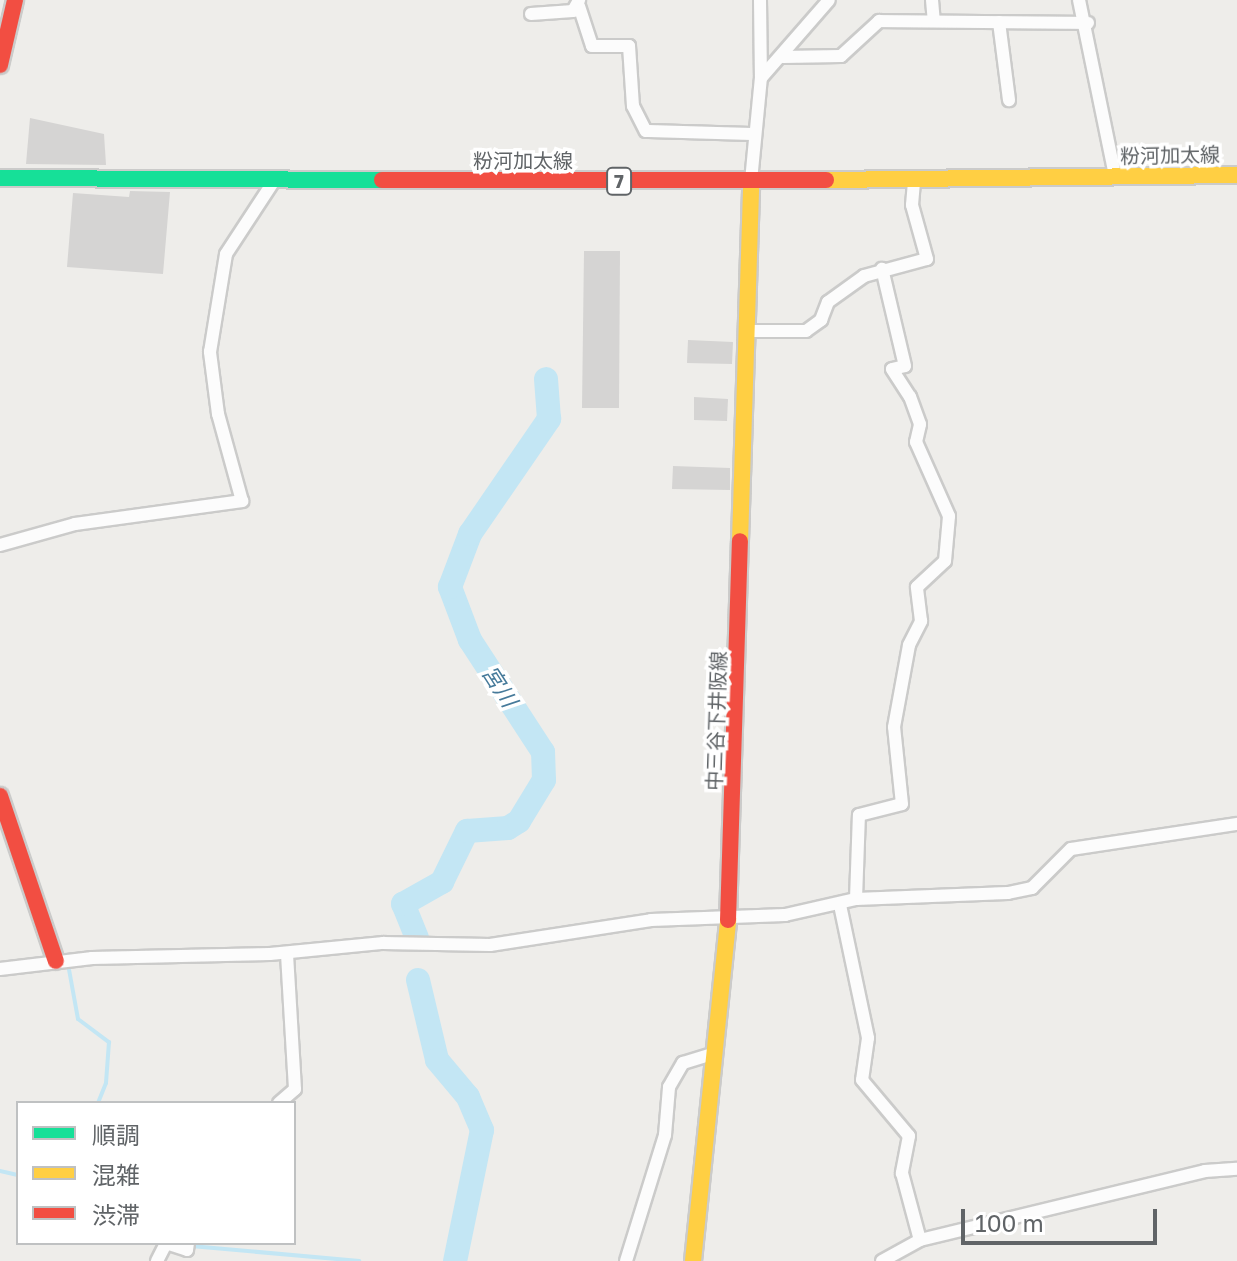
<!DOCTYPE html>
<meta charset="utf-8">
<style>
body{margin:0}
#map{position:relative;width:1237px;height:1261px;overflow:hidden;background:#eeedea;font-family:"Golos Text","Noto Sans JP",sans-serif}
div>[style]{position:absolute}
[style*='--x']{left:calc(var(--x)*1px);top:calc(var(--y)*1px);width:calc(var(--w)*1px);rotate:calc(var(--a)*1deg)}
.stream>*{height:4px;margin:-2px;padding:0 2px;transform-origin:2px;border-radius:2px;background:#c3e6f4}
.river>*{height:24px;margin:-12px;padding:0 12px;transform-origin:12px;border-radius:12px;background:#c3e6f4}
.building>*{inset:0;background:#d5d4d3}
.roads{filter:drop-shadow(2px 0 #cbcbca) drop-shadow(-2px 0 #cbcbca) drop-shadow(0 2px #cbcbca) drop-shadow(0 -2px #cbcbca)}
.street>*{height:12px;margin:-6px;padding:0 6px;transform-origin:6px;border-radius:6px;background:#fcfcfc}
.fast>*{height:16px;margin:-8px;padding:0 8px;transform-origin:8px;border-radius:8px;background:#16e098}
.slow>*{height:16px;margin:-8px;padding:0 8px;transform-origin:8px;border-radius:8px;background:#ffcf43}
.jam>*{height:16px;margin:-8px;padding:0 8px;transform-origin:8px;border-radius:8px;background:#f24e42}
span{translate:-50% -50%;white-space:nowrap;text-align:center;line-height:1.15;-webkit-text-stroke:7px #fff;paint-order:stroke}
.shield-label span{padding:2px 6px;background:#fff;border:2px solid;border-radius:6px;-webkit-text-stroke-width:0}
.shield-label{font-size:18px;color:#606467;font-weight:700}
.street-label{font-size:20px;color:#606467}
.water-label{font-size:22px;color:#467a9a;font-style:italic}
.legend{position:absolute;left:16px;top:1101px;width:280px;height:144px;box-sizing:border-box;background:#fff;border:2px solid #bfc1c2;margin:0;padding:10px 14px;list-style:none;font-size:24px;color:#606467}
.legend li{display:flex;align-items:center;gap:16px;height:40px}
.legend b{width:40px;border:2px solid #bfc1c2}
.scale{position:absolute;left:961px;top:1209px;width:196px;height:36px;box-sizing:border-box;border:4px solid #606467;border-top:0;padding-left:10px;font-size:24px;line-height:28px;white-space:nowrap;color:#606467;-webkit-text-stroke:6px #fff;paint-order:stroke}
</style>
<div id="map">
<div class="stream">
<i style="--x:68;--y:964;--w:56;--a:79.7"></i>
<i style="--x:78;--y:1019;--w:39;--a:37"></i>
<i style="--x:109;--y:1042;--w:41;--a:94.2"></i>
<i style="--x:106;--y:1083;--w:22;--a:112"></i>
<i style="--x:0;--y:1171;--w:18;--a:13"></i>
<i style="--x:191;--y:1246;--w:169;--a:5.1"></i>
</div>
<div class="river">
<i style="--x:417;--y:938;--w:37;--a:-112"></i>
<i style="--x:403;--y:904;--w:45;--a:-29.4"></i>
<i style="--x:442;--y:882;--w:57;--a:-63.9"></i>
<i style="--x:467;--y:831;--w:41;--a:-4.2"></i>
<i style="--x:508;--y:828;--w:13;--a:-32"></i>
<i style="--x:519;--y:821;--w:48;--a:-58.6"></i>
<i style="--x:544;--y:780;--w:28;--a:-92"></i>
<i style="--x:543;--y:752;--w:134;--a:-123.1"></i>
<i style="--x:470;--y:640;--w:57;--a:-110.7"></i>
<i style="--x:450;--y:587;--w:57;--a:-69.3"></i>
<i style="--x:470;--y:534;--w:140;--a:-55.5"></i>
<i style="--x:549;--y:419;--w:40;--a:-94.3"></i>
<i style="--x:418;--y:980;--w:82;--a:76.6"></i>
<i style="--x:437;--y:1060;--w:48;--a:50"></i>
<i style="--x:468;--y:1097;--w:36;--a:67"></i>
<i style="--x:482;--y:1130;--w:134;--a:101.6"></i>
</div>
<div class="building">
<i style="clip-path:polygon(30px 118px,104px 134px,106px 165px,26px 164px)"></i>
<i style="clip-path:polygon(130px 191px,170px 192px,163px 274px,67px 267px,73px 193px,129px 197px)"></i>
<i style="clip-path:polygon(584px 251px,620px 251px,619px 408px,582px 408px)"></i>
<i style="clip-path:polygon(688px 340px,733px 342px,732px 364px,687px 363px)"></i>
<i style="clip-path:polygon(694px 397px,728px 399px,727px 421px,694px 420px)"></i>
<i style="clip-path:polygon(673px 466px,730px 468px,730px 490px,672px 489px)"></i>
</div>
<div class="roads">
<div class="street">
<i style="--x:760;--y:0;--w:78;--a:89.3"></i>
<i style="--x:932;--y:0;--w:21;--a:85"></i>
<i style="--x:1079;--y:0;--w:180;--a:78.4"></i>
<i style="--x:579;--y:6;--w:42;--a:72"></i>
<i style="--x:592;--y:46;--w:37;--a:0"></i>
<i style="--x:629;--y:46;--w:60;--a:86.2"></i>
<i style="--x:633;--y:106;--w:28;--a:63"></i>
<i style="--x:646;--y:131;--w:108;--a:1.6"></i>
<i style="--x:531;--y:14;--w:42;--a:-4.1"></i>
<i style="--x:573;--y:11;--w:13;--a:-61"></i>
<i style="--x:999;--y:22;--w:79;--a:82.7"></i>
<i style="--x:783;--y:57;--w:58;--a:-1"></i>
<i style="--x:841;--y:56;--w:52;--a:-42.6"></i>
<i style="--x:879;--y:21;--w:209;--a:0.5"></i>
<i style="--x:751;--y:181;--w:103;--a:-84.5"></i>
<i style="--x:761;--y:78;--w:103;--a:-48.9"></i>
<i style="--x:746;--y:331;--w:60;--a:0"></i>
<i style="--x:806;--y:331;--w:19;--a:-36"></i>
<i style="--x:821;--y:320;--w:19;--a:-69"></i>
<i style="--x:828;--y:302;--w:44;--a:-35.8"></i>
<i style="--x:864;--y:276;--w:65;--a:-15.1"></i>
<i style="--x:927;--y:259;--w:56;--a:-105.5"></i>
<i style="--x:912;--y:205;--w:25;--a:-85"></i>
<i style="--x:0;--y:545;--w:78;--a:-15.6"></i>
<i style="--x:75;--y:524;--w:169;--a:-7.8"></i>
<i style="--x:242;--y:501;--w:90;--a:-105.4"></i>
<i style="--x:218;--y:414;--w:63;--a:-97.4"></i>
<i style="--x:210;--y:352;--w:99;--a:-80.7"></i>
<i style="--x:226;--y:254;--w:90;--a:-56.8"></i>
<i style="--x:856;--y:899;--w:84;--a:-88"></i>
<i style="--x:859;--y:815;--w:44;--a:-14.3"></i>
<i style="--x:902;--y:804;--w:77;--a:-95.9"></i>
<i style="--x:894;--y:727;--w:83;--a:-79.6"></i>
<i style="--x:909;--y:645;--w:27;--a:-63"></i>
<i style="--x:921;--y:621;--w:34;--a:-97"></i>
<i style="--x:917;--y:587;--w:38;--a:-43"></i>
<i style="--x:945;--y:561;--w:45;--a:-84.9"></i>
<i style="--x:949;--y:516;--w:81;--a:-114"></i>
<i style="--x:916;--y:442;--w:18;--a:-77"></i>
<i style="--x:920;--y:424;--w:29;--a:-110"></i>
<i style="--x:910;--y:397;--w:33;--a:-123"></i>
<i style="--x:892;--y:369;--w:13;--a:-13"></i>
<i style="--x:905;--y:366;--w:100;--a:-103.3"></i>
<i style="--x:840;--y:905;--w:136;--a:78.1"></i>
<i style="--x:868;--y:1038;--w:42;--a:98.1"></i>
<i style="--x:862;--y:1080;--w:73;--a:50"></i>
<i style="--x:909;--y:1136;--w:38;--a:101"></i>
<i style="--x:902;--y:1173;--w:69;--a:75"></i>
<i style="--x:0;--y:969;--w:93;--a:-6.8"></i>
<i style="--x:92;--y:958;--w:178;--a:-1.3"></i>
<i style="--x:270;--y:954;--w:114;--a:-5.6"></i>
<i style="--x:383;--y:943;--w:107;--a:1.1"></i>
<i style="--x:490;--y:945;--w:163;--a:-8.8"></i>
<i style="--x:651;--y:920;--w:134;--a:-2.1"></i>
<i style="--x:785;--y:915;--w:73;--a:-12.7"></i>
<i style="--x:856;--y:899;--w:152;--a:-2.3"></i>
<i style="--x:1008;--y:893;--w:25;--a:-12"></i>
<i style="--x:1032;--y:888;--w:55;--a:-45"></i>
<i style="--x:1071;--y:849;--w:168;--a:-8.6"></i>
<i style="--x:279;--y:1103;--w:21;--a:-41"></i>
<i style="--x:295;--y:1089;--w:136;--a:-93.4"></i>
<i style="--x:166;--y:1243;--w:22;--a:18"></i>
<i style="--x:187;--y:1250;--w:7;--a:-82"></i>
<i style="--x:157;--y:1261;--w:20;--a:-63"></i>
<i style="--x:626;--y:1261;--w:132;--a:-72.8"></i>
<i style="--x:665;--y:1135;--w:48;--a:-85.2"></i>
<i style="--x:669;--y:1087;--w:28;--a:-60"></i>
<i style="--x:683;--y:1063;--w:34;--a:-17"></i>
<i style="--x:882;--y:1261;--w:43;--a:-28.9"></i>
<i style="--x:920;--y:1240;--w:293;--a:-13.6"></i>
<i style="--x:1205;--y:1171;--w:32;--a:-4"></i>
</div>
<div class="fast">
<i style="--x:0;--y:178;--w:382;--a:0.3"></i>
</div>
<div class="slow">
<i style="--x:826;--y:180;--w:411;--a:-0.7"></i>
<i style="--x:740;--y:541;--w:360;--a:-88.2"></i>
<i style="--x:693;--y:1261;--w:343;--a:-84.1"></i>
</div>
<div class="jam">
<i style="--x:0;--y:65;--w:67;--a:-77"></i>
<i style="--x:382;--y:180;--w:444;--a:0"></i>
<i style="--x:0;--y:796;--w:174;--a:71.3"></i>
<i style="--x:728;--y:920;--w:379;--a:-88.2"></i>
</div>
</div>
<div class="shield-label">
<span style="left:619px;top:181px">7</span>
</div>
<div class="street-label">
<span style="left:1170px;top:155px;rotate:-1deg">粉河加太線</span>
<span style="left:523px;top:160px">粉河加太線</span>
<span style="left:716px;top:721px;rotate:-88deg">中三谷下井阪線</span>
</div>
<div class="water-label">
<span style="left:500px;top:686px;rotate:57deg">宮川</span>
</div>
<ul class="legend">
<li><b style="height:10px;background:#16e098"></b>順調</li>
<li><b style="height:10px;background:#ffcf43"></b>混雑</li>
<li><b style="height:10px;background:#f24e42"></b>渋滞</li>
</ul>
<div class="scale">100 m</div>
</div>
